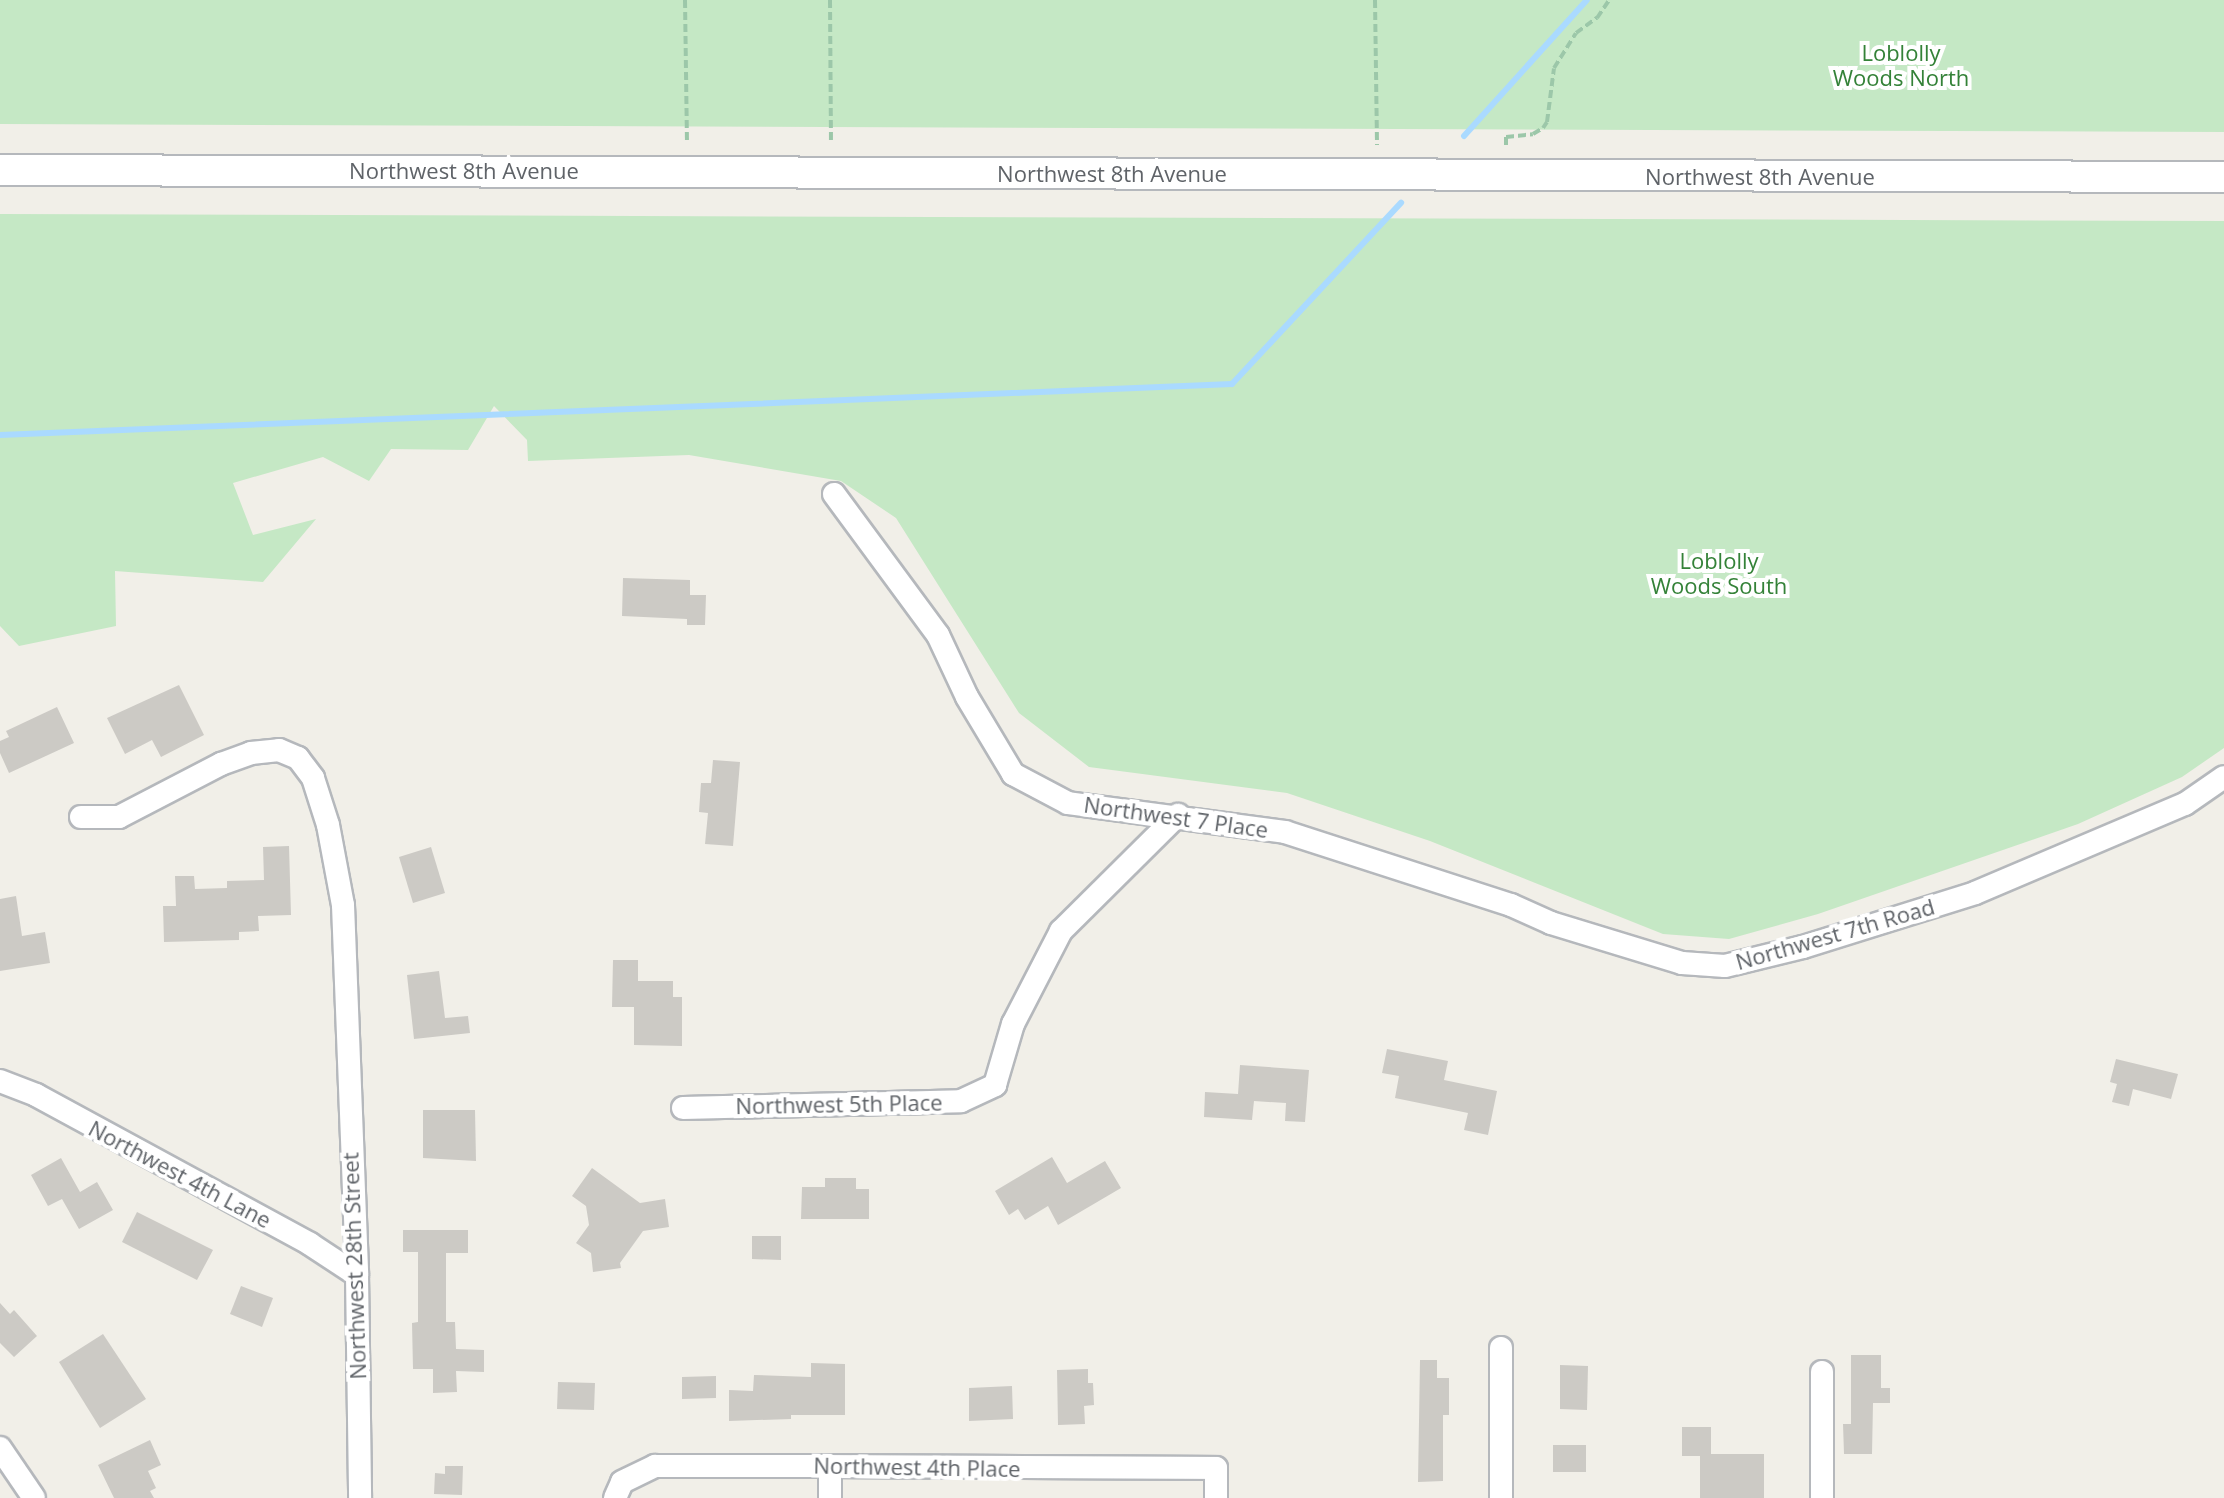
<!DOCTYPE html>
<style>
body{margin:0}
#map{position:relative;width:2224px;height:1498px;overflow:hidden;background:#f1efe8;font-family:"Open Sans",sans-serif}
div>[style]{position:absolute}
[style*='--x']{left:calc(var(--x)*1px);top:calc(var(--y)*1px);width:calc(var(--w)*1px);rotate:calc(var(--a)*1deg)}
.green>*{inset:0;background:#c5e8c5}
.stream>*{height:6px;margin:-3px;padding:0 3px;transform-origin:3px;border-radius:3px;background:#aadaff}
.building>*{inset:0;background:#cccac5}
.path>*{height:4px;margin-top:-2px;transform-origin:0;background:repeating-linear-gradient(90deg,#9cc7a9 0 8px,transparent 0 12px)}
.roads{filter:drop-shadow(2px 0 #b5b8bc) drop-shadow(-2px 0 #b5b8bc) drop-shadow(0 2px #b5b8bc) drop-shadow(0 -2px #b5b8bc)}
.street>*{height:22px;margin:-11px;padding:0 11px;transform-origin:11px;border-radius:11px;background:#fff}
.secondary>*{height:30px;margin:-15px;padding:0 15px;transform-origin:15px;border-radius:15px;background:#fff}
span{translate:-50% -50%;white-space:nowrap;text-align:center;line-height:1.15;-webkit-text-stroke:8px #fff;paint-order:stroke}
.park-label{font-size:22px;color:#348238}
.street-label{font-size:22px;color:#5f6368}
</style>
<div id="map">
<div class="green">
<i style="clip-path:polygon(0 0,2224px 0,2224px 132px,0 124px)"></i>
<i style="clip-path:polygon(0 214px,2224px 221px,2224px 748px,2182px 777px,2078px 824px,1818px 914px,1729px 939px,1663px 934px,1430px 841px,1287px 793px,1089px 767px,1019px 713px,896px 518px,841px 481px,689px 455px,528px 461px,527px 440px,494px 406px,468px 450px,391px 449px,369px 481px,323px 457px,233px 483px,253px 535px,316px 519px,263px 582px,115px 571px,116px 626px,19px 646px,0 626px)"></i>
</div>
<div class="stream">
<i style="--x:1464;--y:136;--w:183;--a:-47.9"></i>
<i style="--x:0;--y:435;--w:1233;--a:-2.37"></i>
<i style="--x:1232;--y:384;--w:248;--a:-47"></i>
</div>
<div class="building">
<i style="clip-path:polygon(623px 578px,690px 580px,690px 595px,706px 595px,705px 625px,687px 625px,687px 619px,622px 616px)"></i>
<i style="clip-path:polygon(179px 685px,204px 735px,161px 757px,152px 740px,125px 754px,107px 718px)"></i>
<i style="clip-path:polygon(57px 707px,74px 743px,9px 773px,0 753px,0 741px,9px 737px,6px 731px)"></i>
<i style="clip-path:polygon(713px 760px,740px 762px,733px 846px,705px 844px,708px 813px,699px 812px,701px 783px,711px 783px)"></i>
<i style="clip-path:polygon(289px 846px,291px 915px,258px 916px,259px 931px,239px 932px,239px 940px,164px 942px,163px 906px,176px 906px,175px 876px,194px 876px,195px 889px,227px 888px,227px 881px,264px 880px,263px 847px)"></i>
<i style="clip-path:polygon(431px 847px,445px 893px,413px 903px,399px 857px)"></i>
<i style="clip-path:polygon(16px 896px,22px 936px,45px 932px,50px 963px,0 971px,0 899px)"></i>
<i style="clip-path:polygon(613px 960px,638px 960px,638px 981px,673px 981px,673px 997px,682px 997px,682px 1046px,634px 1045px,634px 1007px,612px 1007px)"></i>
<i style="clip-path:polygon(439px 971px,445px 1018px,468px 1016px,470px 1033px,414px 1039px,407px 975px)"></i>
<i style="clip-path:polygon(1387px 1049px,1448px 1061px,1444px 1080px,1497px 1091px,1488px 1135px,1464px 1130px,1468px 1113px,1395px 1098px,1399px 1076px,1382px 1073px)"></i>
<i style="clip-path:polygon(2116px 1059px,2178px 1074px,2171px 1099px,2133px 1089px,2129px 1106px,2112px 1102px,2117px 1084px,2110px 1082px)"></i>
<i style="clip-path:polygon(1240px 1065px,1309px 1070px,1305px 1122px,1285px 1121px,1286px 1103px,1254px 1101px,1252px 1120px,1204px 1117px,1205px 1092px,1238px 1094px)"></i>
<i style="clip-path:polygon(423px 1110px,475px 1110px,476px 1161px,423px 1158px)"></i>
<i style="clip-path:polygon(1052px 1157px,1067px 1183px,1105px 1161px,1121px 1188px,1058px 1225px,1048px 1206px,1025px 1220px,1018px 1209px,1009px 1215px,995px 1191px)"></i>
<i style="clip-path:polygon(61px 1158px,80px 1192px,97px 1182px,113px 1210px,79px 1229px,62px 1199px,48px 1206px,31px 1175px)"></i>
<i style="clip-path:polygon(592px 1168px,640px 1203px,665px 1199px,669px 1227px,643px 1231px,620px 1263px,621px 1268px,593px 1272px,591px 1253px,576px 1243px,589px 1225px,586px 1206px,572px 1196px)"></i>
<i style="clip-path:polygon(825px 1178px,856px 1178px,856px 1189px,869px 1189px,869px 1219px,801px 1219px,802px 1187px,825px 1187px)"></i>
<i style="clip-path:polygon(137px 1212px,213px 1250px,197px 1280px,122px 1242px)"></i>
<i style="clip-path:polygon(403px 1230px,468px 1230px,468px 1253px,446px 1253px,446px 1322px,455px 1322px,456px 1349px,484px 1350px,484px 1372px,456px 1371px,457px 1392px,433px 1393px,433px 1369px,413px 1369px,412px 1323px,418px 1322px,418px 1252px,403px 1252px)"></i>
<i style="clip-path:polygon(752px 1236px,781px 1236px,781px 1260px,752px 1259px)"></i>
<i style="clip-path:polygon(241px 1286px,273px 1298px,262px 1327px,230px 1314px)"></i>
<i style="clip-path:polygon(0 1303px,10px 1314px,14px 1310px,37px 1336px,14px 1357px,0 1343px)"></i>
<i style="clip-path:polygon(103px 1334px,146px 1399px,100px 1428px,59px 1362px)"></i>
<i style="clip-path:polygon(1851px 1355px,1881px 1355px,1881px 1388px,1890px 1388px,1890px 1403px,1873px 1403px,1872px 1454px,1844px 1454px,1843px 1424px,1851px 1424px)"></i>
<i style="clip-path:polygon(1420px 1360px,1437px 1360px,1437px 1378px,1449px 1378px,1449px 1415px,1443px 1415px,1443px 1481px,1418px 1482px)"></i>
<i style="clip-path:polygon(811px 1363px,845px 1364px,845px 1415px,791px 1415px,791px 1419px,729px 1421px,729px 1390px,753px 1391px,754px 1375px,811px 1377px)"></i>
<i style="clip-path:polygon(1560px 1365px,1588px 1366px,1587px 1410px,1560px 1409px)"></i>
<i style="clip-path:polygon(1088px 1369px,1088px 1383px,1093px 1383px,1094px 1405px,1084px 1406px,1085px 1424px,1058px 1425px,1057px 1370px)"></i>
<i style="clip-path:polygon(716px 1376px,716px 1398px,682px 1399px,682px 1377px)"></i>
<i style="clip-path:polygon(558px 1382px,595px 1383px,594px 1410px,557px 1409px)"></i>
<i style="clip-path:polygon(1012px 1386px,1013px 1419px,969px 1421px,969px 1388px)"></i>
<i style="clip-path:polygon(1682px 1427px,1711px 1427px,1711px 1454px,1764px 1454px,1764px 1498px,1700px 1498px,1700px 1456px,1682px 1456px)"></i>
<i style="clip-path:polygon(150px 1440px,161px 1465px,148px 1471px,156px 1488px,150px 1491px,154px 1498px,114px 1498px,98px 1465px)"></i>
<i style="clip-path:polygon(1553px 1445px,1586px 1445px,1586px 1472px,1553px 1472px)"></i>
<i style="clip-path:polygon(445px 1466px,463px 1466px,462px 1495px,434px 1494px,435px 1473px,445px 1474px)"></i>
</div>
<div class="path">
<i style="--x:685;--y:0;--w:143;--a:89.2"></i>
<i style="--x:830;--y:0;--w:143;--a:89.6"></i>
<i style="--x:1375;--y:0;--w:145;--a:89.2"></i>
<i style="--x:1506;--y:145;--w:8;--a:-90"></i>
<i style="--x:1506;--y:137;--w:27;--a:-6"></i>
<i style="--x:1533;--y:134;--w:12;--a:-31"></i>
<i style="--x:1543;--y:128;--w:7;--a:-56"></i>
<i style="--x:1547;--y:122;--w:54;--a:-82.6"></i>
<i style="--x:1554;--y:68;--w:41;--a:-57.8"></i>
<i style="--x:1576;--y:33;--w:26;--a:-36"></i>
<i style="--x:1597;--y:18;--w:22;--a:-56"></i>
</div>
<div class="roads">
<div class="street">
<i style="--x:834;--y:494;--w:175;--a:53.6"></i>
<i style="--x:938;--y:635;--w:68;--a:64.9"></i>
<i style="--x:967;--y:697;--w:90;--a:59.1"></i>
<i style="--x:1013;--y:774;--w:62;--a:27.8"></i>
<i style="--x:1068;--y:803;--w:219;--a:7.6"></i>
<i style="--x:1285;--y:832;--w:237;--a:17.9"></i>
<i style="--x:1511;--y:905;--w:44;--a:24.2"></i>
<i style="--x:1551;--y:923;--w:137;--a:17"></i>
<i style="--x:1682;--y:963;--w:43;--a:4"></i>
<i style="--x:1725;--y:966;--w:80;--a:-13.7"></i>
<i style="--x:1803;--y:947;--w:180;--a:-17.4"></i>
<i style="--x:1975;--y:893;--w:228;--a:-23"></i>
<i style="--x:2185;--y:804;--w:47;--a:-34.7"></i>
<i style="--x:81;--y:817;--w:38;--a:0"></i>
<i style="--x:119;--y:817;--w:115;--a:-27.5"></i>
<i style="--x:221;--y:764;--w:32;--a:-20"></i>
<i style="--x:251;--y:753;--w:28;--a:-6"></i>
<i style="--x:279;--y:750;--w:21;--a:23"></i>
<i style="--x:298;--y:758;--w:25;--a:53"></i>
<i style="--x:313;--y:778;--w:49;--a:72.3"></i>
<i style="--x:328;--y:825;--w:81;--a:79.4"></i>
<i style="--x:343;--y:905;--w:370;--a:87.8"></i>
<i style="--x:357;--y:1275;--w:223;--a:89.2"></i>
<i style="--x:0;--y:1081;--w:39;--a:21"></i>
<i style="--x:36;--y:1095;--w:312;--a:28.5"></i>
<i style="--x:310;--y:1244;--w:56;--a:33.4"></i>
<i style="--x:683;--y:1108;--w:278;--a:-1.4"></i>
<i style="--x:961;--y:1101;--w:38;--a:-25"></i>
<i style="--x:995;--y:1085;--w:64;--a:-73.6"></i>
<i style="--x:1013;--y:1024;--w:105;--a:-62.7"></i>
<i style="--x:1061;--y:931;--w:165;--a:-44.8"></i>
<i style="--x:0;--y:1448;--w:60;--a:55.8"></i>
<i style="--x:615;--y:1498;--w:17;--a:-66"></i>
<i style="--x:622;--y:1482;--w:37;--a:-26"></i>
<i style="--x:655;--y:1466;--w:175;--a:0"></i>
<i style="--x:830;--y:1466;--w:386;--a:0.3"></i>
<i style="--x:1216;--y:1468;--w:30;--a:90"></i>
<i style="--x:830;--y:1498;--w:32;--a:-90"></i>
<i style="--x:1501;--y:1498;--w:150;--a:-90"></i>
<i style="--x:1822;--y:1498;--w:126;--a:-90"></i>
</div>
<div class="secondary">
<i style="--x:0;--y:170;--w:2224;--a:0.18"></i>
</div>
</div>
<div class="park-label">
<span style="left:1901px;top:65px">Loblolly<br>Woods North</span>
<span style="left:1719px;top:573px">Loblolly<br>Woods South</span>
</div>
<div class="street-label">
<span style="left:464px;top:171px">Northwest 8th Avenue</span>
<span style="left:1112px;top:174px">Northwest 8th Avenue</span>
<span style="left:1760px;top:177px">Northwest 8th Avenue</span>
<span style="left:1176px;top:817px;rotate:8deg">Northwest 7 Place</span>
<span style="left:1835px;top:934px;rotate:-16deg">Northwest 7th Road</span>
<span style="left:839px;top:1104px;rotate:-1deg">Northwest 5th Place</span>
<span style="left:180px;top:1174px;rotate:28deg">Northwest 4th Lane</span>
<span style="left:354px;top:1266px;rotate:-92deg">Northwest 28th Street</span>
<span style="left:917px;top:1467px;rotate:1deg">Northwest 4th Place</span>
</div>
</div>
